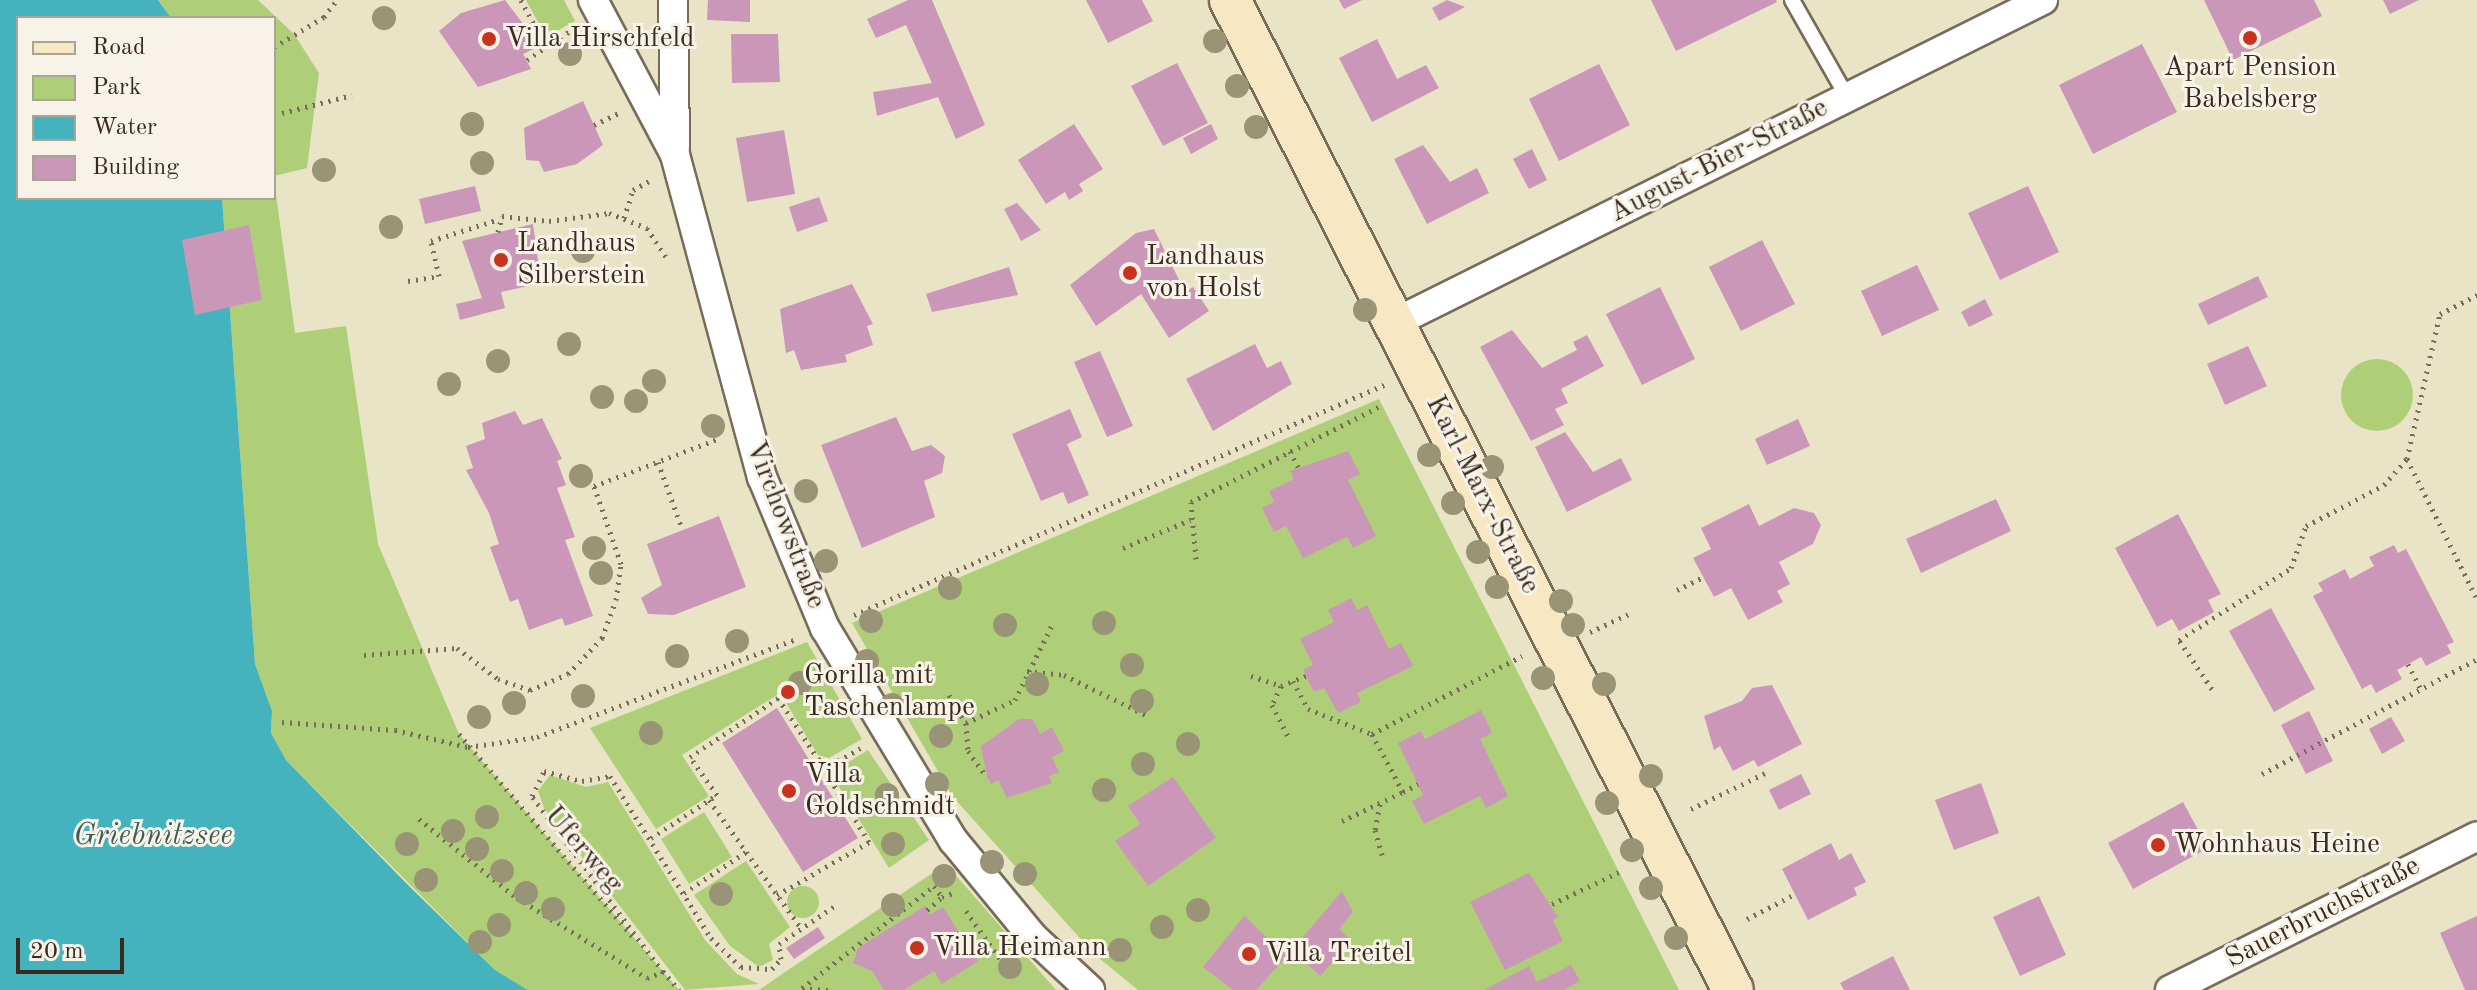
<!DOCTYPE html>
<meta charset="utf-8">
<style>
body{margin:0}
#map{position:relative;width:2477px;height:990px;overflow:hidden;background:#eae4c7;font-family:"Old Standard TT",serif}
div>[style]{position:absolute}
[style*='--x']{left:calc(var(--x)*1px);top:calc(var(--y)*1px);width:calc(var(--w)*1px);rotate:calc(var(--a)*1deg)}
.green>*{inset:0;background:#aecf77}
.round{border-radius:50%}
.water>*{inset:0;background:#44b3be}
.building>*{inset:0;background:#cb97b9}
.path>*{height:5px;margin-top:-2.5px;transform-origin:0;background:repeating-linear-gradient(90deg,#786b59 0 2px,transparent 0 8px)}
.roads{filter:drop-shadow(2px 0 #786b59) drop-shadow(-2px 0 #786b59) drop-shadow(0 2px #786b59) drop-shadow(0 -2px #786b59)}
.lane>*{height:14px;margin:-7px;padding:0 7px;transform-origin:7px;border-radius:7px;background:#fff}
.street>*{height:28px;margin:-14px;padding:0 14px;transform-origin:14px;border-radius:14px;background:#fff}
.secondary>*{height:40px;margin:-20px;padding:0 20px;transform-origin:20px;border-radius:20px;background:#f7e8c3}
.trees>*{width:24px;height:24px;margin:-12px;border-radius:50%;background:#9a9476}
.dots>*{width:22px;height:22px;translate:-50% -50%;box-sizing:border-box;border:4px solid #f7f3e8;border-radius:50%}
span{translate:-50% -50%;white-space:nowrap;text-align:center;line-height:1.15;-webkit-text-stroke:6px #f7f3e8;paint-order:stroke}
.poi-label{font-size:28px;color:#3b2a1e}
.left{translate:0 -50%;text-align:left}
.street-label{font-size:28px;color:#3b2a1e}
.water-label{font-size:30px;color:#3e5a56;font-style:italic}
.legend{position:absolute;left:16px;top:16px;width:260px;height:184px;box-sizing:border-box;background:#f7f3e8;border:2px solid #aca397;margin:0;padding:10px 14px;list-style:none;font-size:24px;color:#3b2a1e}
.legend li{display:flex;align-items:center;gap:16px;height:40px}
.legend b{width:40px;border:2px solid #aca397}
.scale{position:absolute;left:16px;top:938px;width:108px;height:36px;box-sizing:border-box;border:4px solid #3b2a1e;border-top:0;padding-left:10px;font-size:24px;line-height:28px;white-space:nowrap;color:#3b2a1e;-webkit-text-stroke:6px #f7f3e8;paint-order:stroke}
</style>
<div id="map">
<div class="green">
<i style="clip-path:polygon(158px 0,258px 0,294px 34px,319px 73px,307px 168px,274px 176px,274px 18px,171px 18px)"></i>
<i style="clip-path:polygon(526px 0,564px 0,575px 21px,546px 37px)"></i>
<i style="clip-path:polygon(274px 180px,295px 333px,346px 326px,378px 544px,459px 734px,679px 990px,528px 990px,495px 970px,286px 760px,271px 733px,272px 711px,255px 664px,222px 198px,274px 198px)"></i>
<i class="round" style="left:2341px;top:359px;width:72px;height:72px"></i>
<i style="clip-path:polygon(1379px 399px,1679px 990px,1138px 990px,1095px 955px,953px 797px,852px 623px)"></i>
<i style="clip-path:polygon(807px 642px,862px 739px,829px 758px,818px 755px,780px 693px,682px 755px,709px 796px,656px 829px,590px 728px)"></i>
<i style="clip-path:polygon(868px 750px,929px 840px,889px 868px,834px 779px,837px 769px)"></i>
<i style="clip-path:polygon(550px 775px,586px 787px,608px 782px,705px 940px,737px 974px,759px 984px,685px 990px,544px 808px,538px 791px)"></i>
<i style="clip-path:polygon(704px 812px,732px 857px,689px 884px,661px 839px)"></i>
<i style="clip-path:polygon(746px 861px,790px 927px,769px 944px,773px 960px,759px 967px,730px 946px,694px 895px)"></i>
<i style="clip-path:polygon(946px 864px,1056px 990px,759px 990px,785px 972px)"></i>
<i class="round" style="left:787px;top:886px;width:32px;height:32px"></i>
</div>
<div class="water">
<i style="clip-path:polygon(0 0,158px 0,171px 18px,18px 18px,18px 198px,222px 198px,255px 664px,272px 711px,271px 733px,286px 760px,408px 885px,495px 970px,528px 990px,0 990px)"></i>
</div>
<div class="building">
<i style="clip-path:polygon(505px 0,540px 46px,523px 54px,531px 69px,478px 87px,439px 31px,461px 13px)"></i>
<i style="clip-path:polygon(708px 0,750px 0,750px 22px,707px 20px)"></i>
<i style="clip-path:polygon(908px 0,932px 0,985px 125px,956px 139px,938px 97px,877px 116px,873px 92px,932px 83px,906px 25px,876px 38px,867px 19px)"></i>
<i style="clip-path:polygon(1086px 0,1142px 0,1153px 21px,1108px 43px)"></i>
<i style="clip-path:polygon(1339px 0,1362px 0,1344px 9px)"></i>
<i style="clip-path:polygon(1447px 0,1465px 7px,1439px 21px,1432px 8px)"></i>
<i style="clip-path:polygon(1651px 0,1776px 0,1777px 2px,1676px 51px)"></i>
<i style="clip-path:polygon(2204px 0,2314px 0,2322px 16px,2233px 60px)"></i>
<i style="clip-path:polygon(2383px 0,2419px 0,2390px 14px)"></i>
<i style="clip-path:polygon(731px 34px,778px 34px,780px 82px,732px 83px)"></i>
<i style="clip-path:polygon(1377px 39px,1397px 79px,1426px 65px,1439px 88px,1372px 122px,1339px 58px)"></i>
<i style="clip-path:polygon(2142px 44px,2177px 112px,2093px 154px,2059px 85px)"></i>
<i style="clip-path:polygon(1177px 63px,1208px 123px,1163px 146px,1131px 86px)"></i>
<i style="clip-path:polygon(1599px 64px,1630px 125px,1559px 161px,1529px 99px)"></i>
<i style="clip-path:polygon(583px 101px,603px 145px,577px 164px,544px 172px,539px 161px,526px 160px,524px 128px)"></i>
<i style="clip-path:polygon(1074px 124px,1103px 169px,1079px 184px,1083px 191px,1069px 200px,1065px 192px,1046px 204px,1018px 160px)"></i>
<i style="clip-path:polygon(1211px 124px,1218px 139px,1191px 154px,1183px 138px)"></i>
<i style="clip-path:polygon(784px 130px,795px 194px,747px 202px,736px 138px)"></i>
<i style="clip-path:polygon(1423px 145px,1450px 182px,1477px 168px,1489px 193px,1427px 224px,1394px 159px)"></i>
<i style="clip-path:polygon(1532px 149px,1547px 180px,1529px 189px,1513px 159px)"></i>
<i style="clip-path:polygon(475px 186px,481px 211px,425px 224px,419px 199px)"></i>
<i style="clip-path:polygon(2028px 186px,2059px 252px,2000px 280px,1968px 213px)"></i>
<i style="clip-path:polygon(819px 197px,828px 221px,797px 232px,789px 207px)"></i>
<i style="clip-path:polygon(1017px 203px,1041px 230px,1021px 241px,1004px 209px)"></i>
<i style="clip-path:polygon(533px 224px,541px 283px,501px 292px,505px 308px,460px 320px,456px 304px,482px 298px,462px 241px)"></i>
<i style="clip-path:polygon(249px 225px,262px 300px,195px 315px,182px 240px)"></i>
<i style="clip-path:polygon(1154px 229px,1185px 292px,1193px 287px,1209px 311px,1169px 338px,1141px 294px,1096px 326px,1070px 285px,1136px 233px)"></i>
<i style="clip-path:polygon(1762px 240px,1795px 304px,1741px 331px,1709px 267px)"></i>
<i style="clip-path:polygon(1917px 265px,1939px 310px,1882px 336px,1861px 291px)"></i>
<i style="clip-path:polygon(1009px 267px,1018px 295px,932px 312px,926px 294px)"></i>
<i style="clip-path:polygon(2258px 276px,2268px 297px,2208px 325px,2198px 304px)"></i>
<i style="clip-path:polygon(852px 284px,873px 324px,867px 326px,873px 345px,845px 355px,847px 362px,801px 370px,794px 350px,786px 353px,780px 309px)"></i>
<i style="clip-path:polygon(1660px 287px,1695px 359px,1642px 385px,1606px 314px)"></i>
<i style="clip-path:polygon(1985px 299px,1993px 315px,1969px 327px,1961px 312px)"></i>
<i style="clip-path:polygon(1512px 330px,1542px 368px,1577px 350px,1573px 342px,1587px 335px,1604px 366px,1561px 389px,1568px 403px,1555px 409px,1564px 425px,1531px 441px,1480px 347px)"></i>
<i style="clip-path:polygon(1255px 344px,1267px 368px,1281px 361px,1292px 384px,1213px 431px,1186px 379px)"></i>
<i style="clip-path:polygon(2248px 346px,2267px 386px,2225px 405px,2207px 364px)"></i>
<i style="clip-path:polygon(1100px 351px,1133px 426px,1107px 437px,1074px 362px)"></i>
<i style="clip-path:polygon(1070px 409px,1082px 437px,1067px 444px,1089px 495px,1068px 504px,1063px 492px,1041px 501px,1012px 434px)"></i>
<i style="clip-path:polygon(515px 411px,523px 425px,542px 418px,562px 459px,557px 461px,566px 485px,557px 488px,575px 537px,565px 540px,593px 616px,565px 626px,562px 618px,529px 630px,518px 599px,510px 602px,490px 547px,499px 544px,489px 513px,466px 470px,473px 468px,466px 446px,485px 439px,482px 423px)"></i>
<i style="clip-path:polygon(896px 417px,912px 451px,931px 445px,945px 456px,942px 473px,924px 481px,935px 517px,862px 548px,821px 445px)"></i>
<i style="clip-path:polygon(1798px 419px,1810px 446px,1767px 465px,1755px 439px)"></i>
<i style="clip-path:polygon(1565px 432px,1593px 472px,1621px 458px,1632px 480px,1567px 512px,1535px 447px)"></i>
<i style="clip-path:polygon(1348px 451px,1360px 474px,1348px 480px,1376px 536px,1353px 548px,1347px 537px,1303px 558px,1286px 526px,1274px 532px,1262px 508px,1274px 502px,1269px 491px,1294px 479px,1290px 471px)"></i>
<i style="clip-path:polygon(1996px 499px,2011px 531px,1921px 573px,1906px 539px)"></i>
<i style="clip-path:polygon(1749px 504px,1759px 526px,1794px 508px,1814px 513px,1821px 525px,1813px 544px,1779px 562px,1790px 584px,1777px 591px,1783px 602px,1748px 620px,1731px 588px,1714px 597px,1693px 558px,1711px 549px,1701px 528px)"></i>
<i style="clip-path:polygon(2178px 514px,2221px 594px,2208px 600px,2214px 612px,2179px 631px,2172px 619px,2157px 627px,2115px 548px)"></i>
<i style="clip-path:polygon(719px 516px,746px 587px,674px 615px,648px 614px,641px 598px,662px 585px,647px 544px)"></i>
<i style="clip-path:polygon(2394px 545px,2398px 553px,2406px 549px,2454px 642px,2447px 645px,2451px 653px,2426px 666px,2421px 657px,2397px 670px,2402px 679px,2376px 693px,2371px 684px,2362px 689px,2313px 596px,2323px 591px,2318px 583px,2345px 569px,2350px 579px,2361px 573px,2374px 566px,2369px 557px)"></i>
<i style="clip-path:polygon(1351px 598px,1357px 610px,1367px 605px,1389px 649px,1401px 643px,1413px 666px,1357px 693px,1361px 702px,1338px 713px,1324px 688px,1314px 692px,1303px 670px,1313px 665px,1300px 639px,1334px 622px,1328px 610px)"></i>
<i style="clip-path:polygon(2271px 608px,2315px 689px,2274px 712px,2229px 631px)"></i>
<i style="clip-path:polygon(1772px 685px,1802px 744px,1758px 767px,1754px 760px,1733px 771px,1720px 746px,1714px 750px,1704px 716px,1742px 701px,1752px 688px)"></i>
<i style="clip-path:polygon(777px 708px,858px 838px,803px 872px,722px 743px)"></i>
<i style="clip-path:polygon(1481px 710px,1492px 733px,1480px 739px,1508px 796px,1486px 808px,1480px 796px,1424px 824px,1412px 801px,1423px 795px,1398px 743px,1421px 731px,1425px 739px)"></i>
<i style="clip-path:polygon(2309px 711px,2333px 761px,2306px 774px,2281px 725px)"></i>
<i style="clip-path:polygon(2391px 717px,2405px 741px,2382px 754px,2369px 729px)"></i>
<i style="clip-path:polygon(1019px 719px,1033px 719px,1040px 734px,1052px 727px,1064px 751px,1052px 757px,1059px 772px,1049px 776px,1052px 783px,1007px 798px,998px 780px,991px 784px,987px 777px,981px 746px)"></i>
<i style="clip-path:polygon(1801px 774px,1811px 794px,1779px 810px,1769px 790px)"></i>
<i style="clip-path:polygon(1173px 777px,1216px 838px,1148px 886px,1115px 841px,1140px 824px,1128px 806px)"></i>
<i style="clip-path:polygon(1981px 783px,1999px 833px,1954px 850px,1935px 800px)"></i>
<i style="clip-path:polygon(2183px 802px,2208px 848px,2133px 889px,2108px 843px)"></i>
<i style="clip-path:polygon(1831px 843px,1839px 860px,1851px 853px,1866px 882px,1854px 888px,1857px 895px,1808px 920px,1782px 869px)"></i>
<i style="clip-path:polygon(1529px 873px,1558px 917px,1553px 920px,1563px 941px,1505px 970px,1470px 902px)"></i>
<i style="clip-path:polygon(1342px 891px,1353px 912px,1339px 929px,1352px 941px,1320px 976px,1292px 950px)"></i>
<i style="clip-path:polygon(2039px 896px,2066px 955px,2020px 976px,1993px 917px)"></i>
<i style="clip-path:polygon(925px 906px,930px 915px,943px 907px,962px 937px,967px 933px,978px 961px,942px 984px,934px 971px,904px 990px,884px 990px,872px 971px,853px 963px,858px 948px)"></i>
<i style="clip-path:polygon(1244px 916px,1287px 956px,1256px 990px,1233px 990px,1203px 967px)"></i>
<i style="clip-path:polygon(2477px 916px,2477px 990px,2465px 990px,2440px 933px)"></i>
<i style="clip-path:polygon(818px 927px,825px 938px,794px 959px,786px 948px)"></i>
<i style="clip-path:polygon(1893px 956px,1910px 990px,1844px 990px,1840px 983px)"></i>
<i style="clip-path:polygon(1571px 965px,1580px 981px,1564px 990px,1484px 990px,1529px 966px,1537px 982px)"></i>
</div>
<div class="path">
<i style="--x:521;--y:0;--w:49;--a:61.9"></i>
<i style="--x:274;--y:47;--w:58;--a:-31"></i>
<i style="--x:324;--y:17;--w:21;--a:-53"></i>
<i style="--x:527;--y:60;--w:55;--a:-34"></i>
<i style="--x:282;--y:113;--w:72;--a:-14.4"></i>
<i style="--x:594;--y:125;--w:28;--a:-26"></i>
<i style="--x:624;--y:218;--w:29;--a:-72"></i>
<i style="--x:633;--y:190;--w:18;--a:-29"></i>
<i style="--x:498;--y:232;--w:16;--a:-76"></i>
<i style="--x:502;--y:216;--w:47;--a:6.1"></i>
<i style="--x:549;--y:221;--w:61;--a:-7.6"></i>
<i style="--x:609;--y:213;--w:41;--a:21.5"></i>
<i style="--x:647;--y:228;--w:37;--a:57"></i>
<i style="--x:408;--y:281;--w:31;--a:-9"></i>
<i style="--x:439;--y:276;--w:36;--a:-103"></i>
<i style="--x:431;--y:241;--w:68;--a:-17.9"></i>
<i style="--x:1290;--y:451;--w:18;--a:63"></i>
<i style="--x:2407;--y:459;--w:157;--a:63.4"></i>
<i style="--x:658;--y:462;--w:68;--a:70.2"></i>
<i style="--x:1123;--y:548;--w:73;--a:-22.7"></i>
<i style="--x:1196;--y:559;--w:57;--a:-95"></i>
<i style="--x:1191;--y:502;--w:214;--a:-26.9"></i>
<i style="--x:1677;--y:590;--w:30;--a:-26"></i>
<i style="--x:854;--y:615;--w:578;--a:-23.46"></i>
<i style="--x:1590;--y:632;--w:47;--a:-24.9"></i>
<i style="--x:364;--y:655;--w:93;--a:-4.3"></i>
<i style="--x:457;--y:648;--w:51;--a:37.1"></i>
<i style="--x:498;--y:679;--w:34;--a:19"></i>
<i style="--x:530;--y:690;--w:41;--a:-22.8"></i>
<i style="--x:568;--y:674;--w:50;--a:-46.6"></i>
<i style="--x:602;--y:638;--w:40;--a:-69.8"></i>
<i style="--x:616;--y:600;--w:36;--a:-82"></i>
<i style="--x:621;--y:564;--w:83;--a:-109.1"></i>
<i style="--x:594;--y:486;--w:133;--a:-20.8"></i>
<i style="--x:2408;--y:664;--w:29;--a:63"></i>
<i style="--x:1027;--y:671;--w:37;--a:6"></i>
<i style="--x:1064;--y:675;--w:93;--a:26"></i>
<i style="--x:1251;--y:676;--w:32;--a:18"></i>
<i style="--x:1281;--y:686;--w:13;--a:-23"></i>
<i style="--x:1306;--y:676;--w:14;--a:159"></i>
<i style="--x:1293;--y:681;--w:32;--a:62"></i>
<i style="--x:1308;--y:709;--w:69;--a:21.3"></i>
<i style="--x:1372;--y:734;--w:169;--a:-27.5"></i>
<i style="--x:1281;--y:686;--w:21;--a:115"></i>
<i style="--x:1272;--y:705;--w:35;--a:63"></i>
<i style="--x:2212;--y:689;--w:59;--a:-124"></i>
<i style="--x:2179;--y:640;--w:133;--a:-32.7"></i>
<i style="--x:2291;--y:568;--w:45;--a:-70.3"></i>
<i style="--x:2306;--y:526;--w:88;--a:-27.7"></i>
<i style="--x:2384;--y:485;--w:35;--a:-49"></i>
<i style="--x:2407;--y:459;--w:149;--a:-77.2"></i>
<i style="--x:2440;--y:314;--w:42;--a:-27.2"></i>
<i style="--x:949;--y:695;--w:33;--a:59"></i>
<i style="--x:966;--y:723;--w:28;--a:86"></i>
<i style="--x:968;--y:751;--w:32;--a:54"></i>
<i style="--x:282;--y:722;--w:113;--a:4"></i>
<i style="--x:395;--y:730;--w:75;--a:13.1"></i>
<i style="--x:468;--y:747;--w:70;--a:-8.2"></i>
<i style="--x:537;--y:737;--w:278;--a:-20.7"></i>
<i style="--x:966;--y:723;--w:54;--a:-25.1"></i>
<i style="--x:1015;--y:700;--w:84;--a:-63.7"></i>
<i style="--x:459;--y:734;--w:267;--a:49.4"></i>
<i style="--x:1372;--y:734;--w:66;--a:61.9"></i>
<i style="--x:1403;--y:792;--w:17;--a:-28"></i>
<i style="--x:818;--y:773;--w:14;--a:-30"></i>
<i style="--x:2262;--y:774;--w:244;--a:-28.1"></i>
<i style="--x:709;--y:800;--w:158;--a:54.3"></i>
<i style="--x:1380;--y:804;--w:26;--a:101"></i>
<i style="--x:1375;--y:830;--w:26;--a:74"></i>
<i style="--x:1691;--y:809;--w:82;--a:-25.9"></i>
<i style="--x:419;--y:819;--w:126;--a:38.9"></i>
<i style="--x:517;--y:898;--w:153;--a:31.6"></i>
<i style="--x:647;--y:978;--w:17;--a:-21"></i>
<i style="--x:663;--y:972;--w:219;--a:-126.7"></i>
<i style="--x:532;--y:796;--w:28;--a:-64"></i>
<i style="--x:544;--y:771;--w:39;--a:15"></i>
<i style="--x:582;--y:781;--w:28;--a:-10"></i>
<i style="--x:610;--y:776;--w:191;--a:58.1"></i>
<i style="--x:711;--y:938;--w:42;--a:44"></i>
<i style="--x:741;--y:967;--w:31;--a:4"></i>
<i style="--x:772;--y:969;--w:13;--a:-48"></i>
<i style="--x:781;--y:959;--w:15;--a:-98"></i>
<i style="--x:779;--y:944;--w:69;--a:-34.4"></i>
<i style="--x:1342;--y:821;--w:68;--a:-25.4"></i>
<i style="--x:651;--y:838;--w:79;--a:-33.1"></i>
<i style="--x:717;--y:795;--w:47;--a:-125.4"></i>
<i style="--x:690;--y:757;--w:106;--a:-33.8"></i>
<i style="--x:778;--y:698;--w:73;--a:56.7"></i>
<i style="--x:818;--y:759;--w:14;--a:25"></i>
<i style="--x:831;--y:765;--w:34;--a:-30"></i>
<i style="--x:684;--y:893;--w:74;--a:-33.5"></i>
<i style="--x:777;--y:895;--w:106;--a:-29.9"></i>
<i style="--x:869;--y:842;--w:74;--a:-121.8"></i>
<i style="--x:830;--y:779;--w:14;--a:-86"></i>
<i style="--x:1552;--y:904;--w:74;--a:-25.5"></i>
<i style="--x:927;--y:910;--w:20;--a:-41"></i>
<i style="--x:966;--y:911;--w:62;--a:54.8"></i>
<i style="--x:1747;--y:919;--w:54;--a:-27.5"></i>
<i style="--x:663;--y:971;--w:25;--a:50"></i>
<i style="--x:828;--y:990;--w:26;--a:-176"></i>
<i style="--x:802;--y:988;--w:167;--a:-37.7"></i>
<i style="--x:934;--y:886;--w:14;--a:54"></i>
<i style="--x:942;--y:897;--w:12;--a:-20"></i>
</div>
<div class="roads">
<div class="lane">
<i style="--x:1792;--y:0;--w:112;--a:60.4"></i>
</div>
<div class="street">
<i style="--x:593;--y:0;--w:175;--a:62.1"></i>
<i style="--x:675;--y:155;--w:334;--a:74.9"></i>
<i style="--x:762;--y:477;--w:164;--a:67.4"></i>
<i style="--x:825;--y:628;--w:248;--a:58.9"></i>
<i style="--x:953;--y:840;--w:126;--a:50.5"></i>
<i style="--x:1033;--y:937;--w:78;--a:42.9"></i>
<i style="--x:673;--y:0;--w:147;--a:89.2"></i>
<i style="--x:1394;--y:323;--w:725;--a:-26.46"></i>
<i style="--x:2170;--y:990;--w:343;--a:-26.6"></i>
</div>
<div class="secondary">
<i style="--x:1230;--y:0;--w:1110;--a:63.07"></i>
</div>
</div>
<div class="trees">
<i style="left:384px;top:18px"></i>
<i style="left:1215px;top:41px"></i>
<i style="left:570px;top:54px"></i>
<i style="left:1237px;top:86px"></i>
<i style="left:472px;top:124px"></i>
<i style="left:1256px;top:127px"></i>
<i style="left:482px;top:163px"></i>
<i style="left:324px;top:170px"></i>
<i style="left:391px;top:227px"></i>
<i style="left:583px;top:251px"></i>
<i style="left:1365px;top:310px"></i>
<i style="left:569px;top:344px"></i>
<i style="left:498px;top:361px"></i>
<i style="left:654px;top:381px"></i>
<i style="left:449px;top:384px"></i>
<i style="left:602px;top:397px"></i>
<i style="left:636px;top:401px"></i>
<i style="left:713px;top:426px"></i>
<i style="left:1429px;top:455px"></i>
<i style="left:1492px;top:467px"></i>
<i style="left:581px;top:476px"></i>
<i style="left:806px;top:491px"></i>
<i style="left:1453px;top:503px"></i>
<i style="left:594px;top:548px"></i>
<i style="left:1478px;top:552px"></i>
<i style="left:826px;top:561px"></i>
<i style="left:601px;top:573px"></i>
<i style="left:1497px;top:587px"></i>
<i style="left:950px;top:588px"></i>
<i style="left:1561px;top:601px"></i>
<i style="left:871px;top:621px"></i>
<i style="left:1104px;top:623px"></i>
<i style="left:1005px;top:625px"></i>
<i style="left:1573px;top:625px"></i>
<i style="left:737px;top:641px"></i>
<i style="left:677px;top:656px"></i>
<i style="left:867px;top:661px"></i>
<i style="left:1132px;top:665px"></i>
<i style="left:1543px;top:678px"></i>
<i style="left:800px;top:683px"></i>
<i style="left:1037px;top:684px"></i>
<i style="left:1604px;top:684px"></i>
<i style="left:583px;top:696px"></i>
<i style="left:1142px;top:701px"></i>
<i style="left:514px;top:703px"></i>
<i style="left:892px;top:705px"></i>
<i style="left:479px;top:717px"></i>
<i style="left:651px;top:733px"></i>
<i style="left:941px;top:736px"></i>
<i style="left:1188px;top:744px"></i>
<i style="left:1143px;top:764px"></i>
<i style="left:1651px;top:776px"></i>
<i style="left:937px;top:784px"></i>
<i style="left:1104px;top:790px"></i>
<i style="left:887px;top:795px"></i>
<i style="left:1607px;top:803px"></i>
<i style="left:487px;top:817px"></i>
<i style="left:453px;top:831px"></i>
<i style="left:407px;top:844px"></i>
<i style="left:893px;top:844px"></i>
<i style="left:477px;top:849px"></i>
<i style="left:1632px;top:850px"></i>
<i style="left:992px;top:862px"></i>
<i style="left:502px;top:871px"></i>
<i style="left:1025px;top:874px"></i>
<i style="left:944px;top:876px"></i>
<i style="left:426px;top:880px"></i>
<i style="left:1651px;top:888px"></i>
<i style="left:526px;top:893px"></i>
<i style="left:721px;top:894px"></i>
<i style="left:893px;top:905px"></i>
<i style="left:553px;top:909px"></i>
<i style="left:1198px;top:910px"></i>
<i style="left:499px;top:925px"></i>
<i style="left:1162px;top:927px"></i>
<i style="left:1676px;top:938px"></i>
<i style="left:480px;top:942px"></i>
<i style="left:1120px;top:950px"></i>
<i style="left:1010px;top:967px"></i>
</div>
<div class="dots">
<i style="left:2250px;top:38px;background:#c8321e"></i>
<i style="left:489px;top:39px;background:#c8321e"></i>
<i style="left:501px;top:260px;background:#c8321e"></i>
<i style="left:1130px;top:273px;background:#c8321e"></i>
<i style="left:788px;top:692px;background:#c8321e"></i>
<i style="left:789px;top:791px;background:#c8321e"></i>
<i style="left:2158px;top:845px;background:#c8321e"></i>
<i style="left:917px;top:948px;background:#c8321e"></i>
<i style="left:1249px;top:954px;background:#c8321e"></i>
</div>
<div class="poi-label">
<span class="left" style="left:505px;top:39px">Villa Hirschfeld</span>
<span style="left:2250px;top:84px">Apart Pension<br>Babelsberg</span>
<span class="left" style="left:517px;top:260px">Landhaus<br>Silberstein</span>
<span class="left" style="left:1146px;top:273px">Landhaus<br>von Holst</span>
<span class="left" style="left:804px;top:692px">Gorilla mit<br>Taschenlampe</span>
<span class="left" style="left:805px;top:791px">Villa<br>Goldschmidt</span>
<span class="left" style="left:2174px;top:845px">Wohnhaus Heine</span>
<span class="left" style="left:933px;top:948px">Villa Heimann</span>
<span class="left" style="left:1265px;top:954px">Villa Treitel</span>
</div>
<div class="street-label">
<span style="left:1719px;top:161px;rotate:-27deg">August-Bier-Straße</span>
<span style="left:1482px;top:495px;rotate:63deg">Karl-Marx-Straße</span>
<span style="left:785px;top:525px;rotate:69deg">Virchowstraße</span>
<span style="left:583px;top:850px;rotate:49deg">Uferweg</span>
<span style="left:2323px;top:913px;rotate:-27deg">Sauerbruchstraße</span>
</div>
<div class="water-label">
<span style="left:153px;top:836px">Griebnitzsee</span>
</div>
<ul class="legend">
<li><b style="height:10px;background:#f7e8c3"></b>Road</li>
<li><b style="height:22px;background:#aecf77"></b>Park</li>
<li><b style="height:22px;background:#44b3be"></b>Water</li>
<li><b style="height:22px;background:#cb97b9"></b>Building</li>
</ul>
<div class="scale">20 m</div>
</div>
